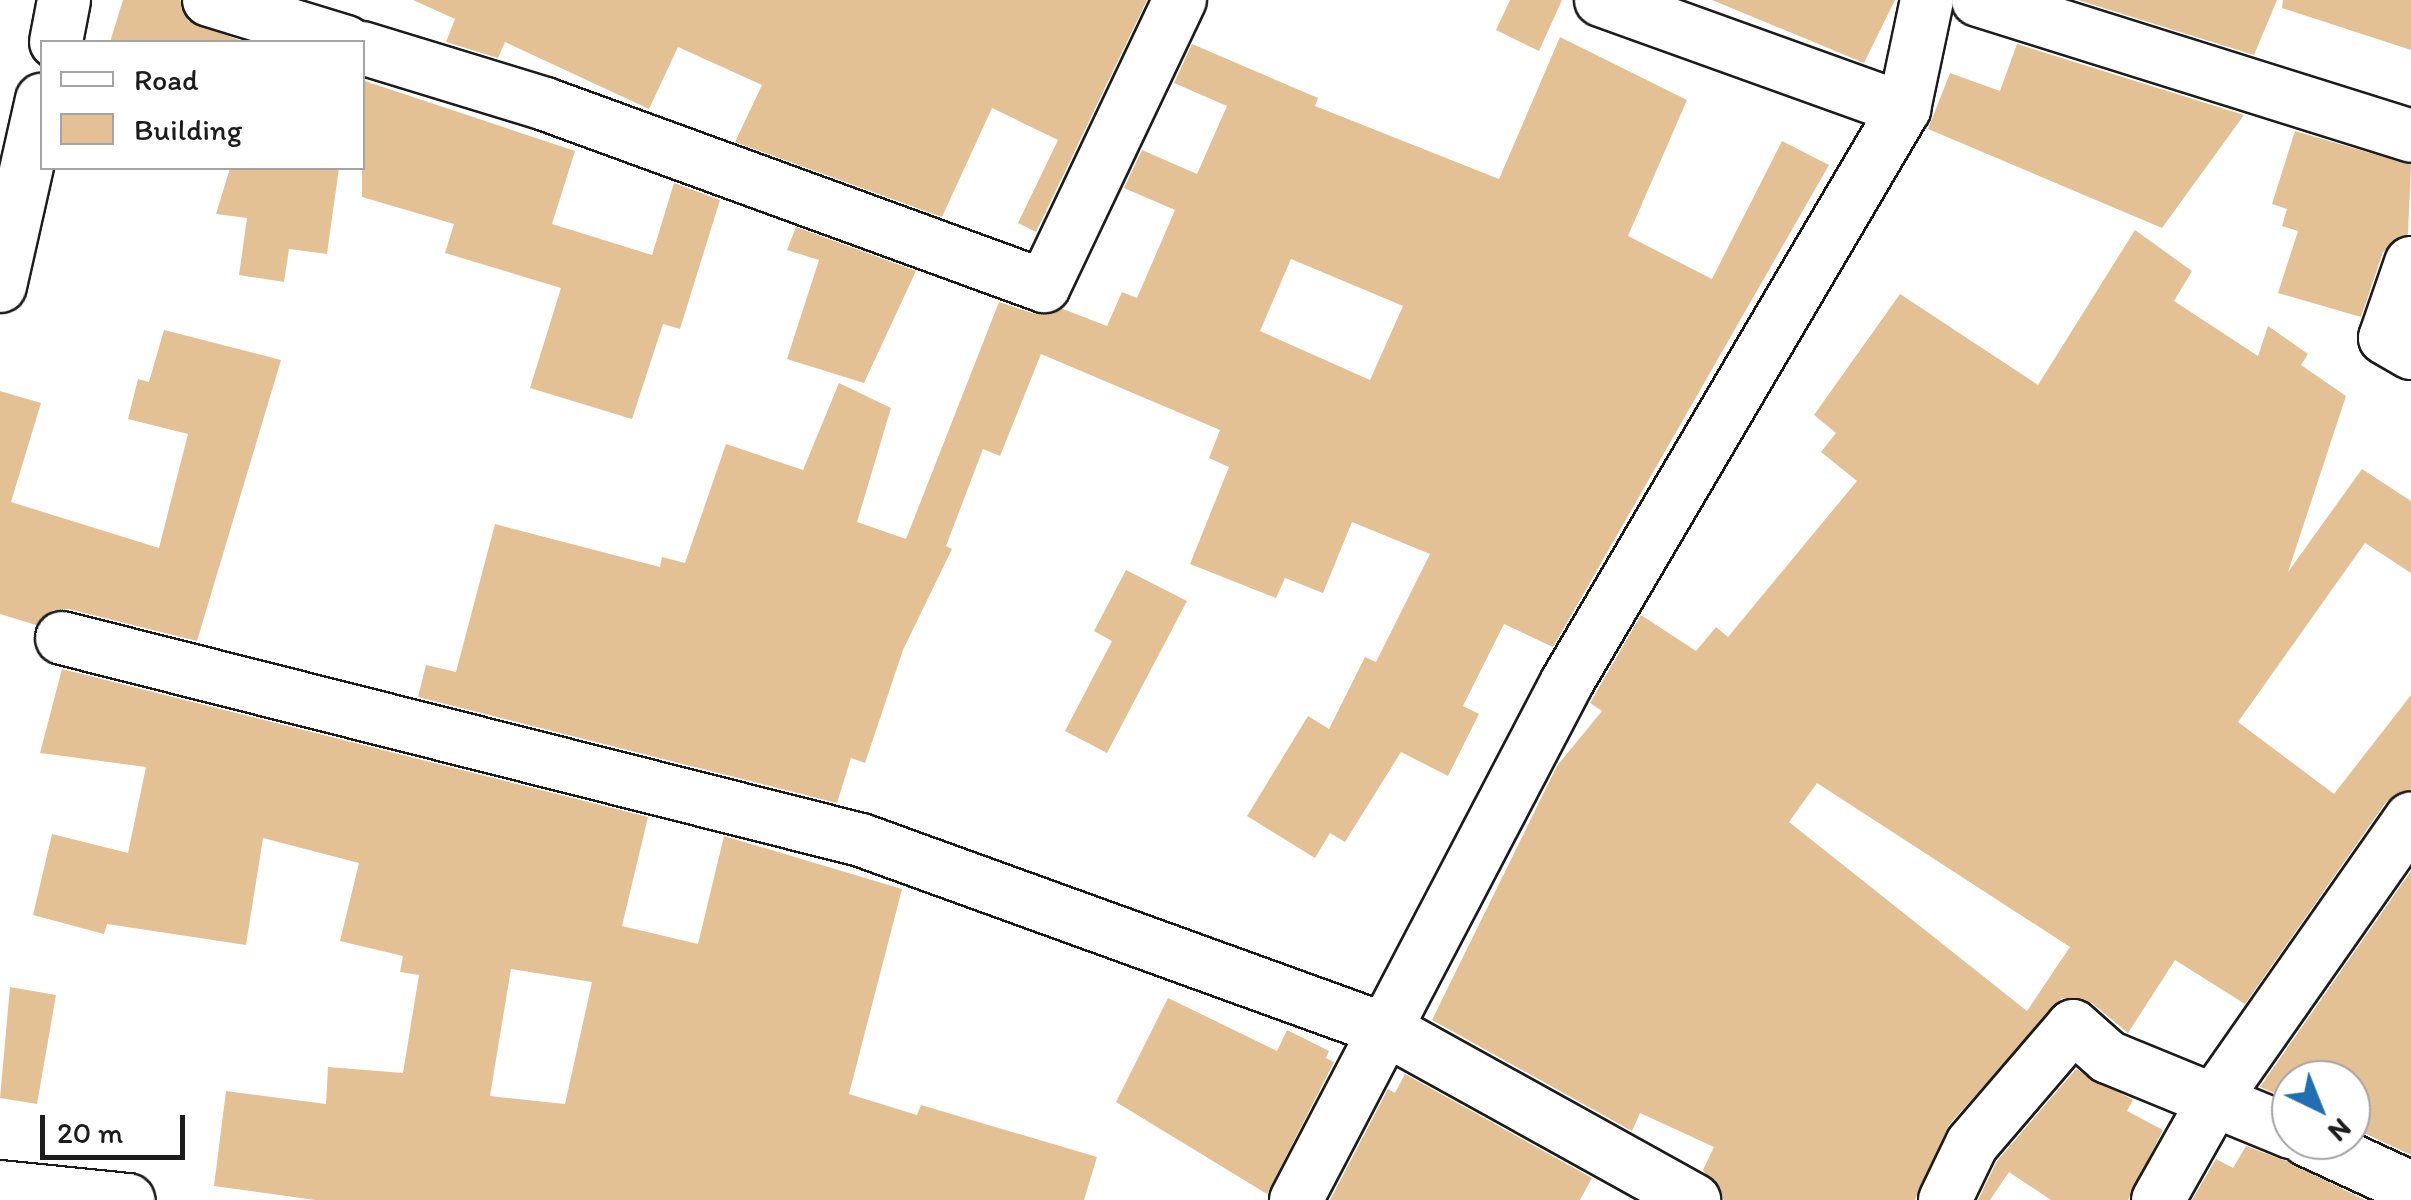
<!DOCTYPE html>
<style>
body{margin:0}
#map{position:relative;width:2411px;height:1200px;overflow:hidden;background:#fff;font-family:Itim,sans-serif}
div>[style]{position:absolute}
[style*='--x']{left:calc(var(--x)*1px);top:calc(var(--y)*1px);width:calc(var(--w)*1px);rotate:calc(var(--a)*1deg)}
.building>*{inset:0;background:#e4c095}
.roads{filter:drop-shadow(2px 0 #1c1c1c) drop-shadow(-2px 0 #1c1c1c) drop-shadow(0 2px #1c1c1c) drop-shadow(0 -2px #1c1c1c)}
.street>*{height:52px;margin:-26px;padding:0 26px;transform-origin:26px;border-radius:26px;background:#fff}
span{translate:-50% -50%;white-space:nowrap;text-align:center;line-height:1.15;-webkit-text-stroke:8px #fff;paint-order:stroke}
.legend{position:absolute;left:40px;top:40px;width:325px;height:130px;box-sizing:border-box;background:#fff;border:2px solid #a4a4a4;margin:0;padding:12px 18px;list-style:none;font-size:30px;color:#1c1c1c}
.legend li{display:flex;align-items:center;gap:20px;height:50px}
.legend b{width:50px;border:2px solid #a4a4a4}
.north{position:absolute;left:2271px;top:1060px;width:100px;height:100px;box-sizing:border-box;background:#fff;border:2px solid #a4a4a4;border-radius:50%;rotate:137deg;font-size:28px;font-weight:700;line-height:40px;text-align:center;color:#1c1c1c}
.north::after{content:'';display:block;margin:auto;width:35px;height:45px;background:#1f6fb2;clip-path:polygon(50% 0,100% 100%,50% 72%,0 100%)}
.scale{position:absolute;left:40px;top:1115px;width:145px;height:45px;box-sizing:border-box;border:5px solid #1c1c1c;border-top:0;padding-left:12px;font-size:30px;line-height:35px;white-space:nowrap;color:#1c1c1c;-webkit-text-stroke:8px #fff;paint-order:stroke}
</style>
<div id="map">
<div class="building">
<i style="clip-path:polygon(123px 0,180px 0,188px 21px,245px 42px,110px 42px)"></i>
<i style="clip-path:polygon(413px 0,1147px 0,1036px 232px,1018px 223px,1058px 140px,992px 108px,942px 217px,735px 142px,762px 85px,678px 47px,649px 109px,505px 42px,498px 58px,446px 42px,455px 19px)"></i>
<i style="clip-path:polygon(1510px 0,1562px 0,1539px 51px,1496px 30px)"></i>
<i style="clip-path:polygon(1712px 0,1895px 0,1864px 63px)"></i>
<i style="clip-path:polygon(2078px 0,2277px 0,2254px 55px)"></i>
<i style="clip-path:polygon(2283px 0,2411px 0,2411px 50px,2282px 8px)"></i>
<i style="clip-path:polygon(evenodd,1560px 37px,1687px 100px,1628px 236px,1712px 279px,1782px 141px,1829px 165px,1553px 647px,1504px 624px,1463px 706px,1479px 714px,1448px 776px,1401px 752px,1345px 842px,1330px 833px,1315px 858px,1247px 816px,1308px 716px,1329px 729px,1365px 657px,1376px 662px,1430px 554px,1352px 522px,1323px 593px,1285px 578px,1276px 598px,1190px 564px,1229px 467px,1209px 458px,1220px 430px,1041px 354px,1000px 456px,983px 449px,946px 546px,952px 549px,903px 650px,865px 763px,851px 758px,837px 803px,418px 697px,426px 665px,456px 672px,495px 524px,660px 567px,662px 557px,685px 563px,726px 444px,803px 470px,839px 383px,891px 408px,857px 522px,906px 539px,999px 302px,1035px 314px,1063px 309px,1107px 326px,1122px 292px,1137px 298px,1175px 210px,1124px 188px,1142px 150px,1197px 174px,1227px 106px,1174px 83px,1192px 44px,1318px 98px,1315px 106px,1499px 179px,1560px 37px,1291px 259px,1403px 306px,1370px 380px,1260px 331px,1291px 259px)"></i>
<i style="clip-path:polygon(2017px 44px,2244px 115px,2162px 228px,1928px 129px,1950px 73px,2000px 91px)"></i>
<i style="clip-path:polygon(362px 80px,575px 151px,552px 224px,652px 255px,674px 183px,720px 200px,680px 329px,663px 324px,632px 419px,530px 388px,561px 288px,445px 253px,454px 224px,362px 197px)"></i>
<i style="clip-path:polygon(2295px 131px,2411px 165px,2408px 234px,2383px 252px,2361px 317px,2278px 293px,2298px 231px,2282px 226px,2287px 209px,2272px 204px)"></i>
<i style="clip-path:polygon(230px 168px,339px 168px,327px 254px,289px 249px,284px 282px,239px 275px,247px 218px,216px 214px)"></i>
<i style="clip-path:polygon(796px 227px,916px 271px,864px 383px,787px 359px,819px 260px,787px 250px)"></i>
<i style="clip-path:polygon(evenodd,2135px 230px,2192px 271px,2174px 301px,2258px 356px,2268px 326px,2308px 354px,2301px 365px,2346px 396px,2288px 572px,2362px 469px,2411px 501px,2411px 573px,2365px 543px,2238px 722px,2334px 794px,2411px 695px,2411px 789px,2386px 802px,2245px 1004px,2175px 960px,2128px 1033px,2092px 1003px,2062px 998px,1949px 1125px,1915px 1200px,1724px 1200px,1703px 1170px,1714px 1147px,1640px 1113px,1632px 1131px,1432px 1020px,1557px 766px,1602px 711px,1590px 703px,1641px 615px,1696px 651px,1716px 627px,1728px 637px,1857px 481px,1821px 452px,1836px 433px,1814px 415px,1900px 294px,2038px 385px,2135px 230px,1817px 783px,2070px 947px,2027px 1011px,1789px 822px,1817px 783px)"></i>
<i style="clip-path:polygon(164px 330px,281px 360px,197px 641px,69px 609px,53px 610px,36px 625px,0 614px,0 391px,41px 403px,11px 502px,159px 548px,188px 434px,128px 419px,138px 379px,149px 382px)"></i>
<i style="clip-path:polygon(1126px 570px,1187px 601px,1107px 753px,1065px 731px,1112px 641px,1094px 631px)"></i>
<i style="clip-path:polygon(evenodd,62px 669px,648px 817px,622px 926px,698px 944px,724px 836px,902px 889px,849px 1094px,917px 1115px,921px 1105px,1097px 1157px,1084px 1200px,315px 1200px,214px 1186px,226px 1091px,326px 1104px,328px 1067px,403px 1073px,419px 975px,400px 972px,403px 956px,340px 941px,359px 863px,263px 838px,246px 945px,107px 924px,104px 934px,33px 915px,52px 834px,128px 853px,146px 767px,40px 753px,62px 669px,511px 969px,592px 982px,565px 1104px,490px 1096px,511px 969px)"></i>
<i style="clip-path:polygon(2411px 871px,2411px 1155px,2351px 1127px,2351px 1080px,2291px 1080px,2291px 1100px,2260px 1087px)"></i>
<i style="clip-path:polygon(10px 987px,56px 995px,37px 1104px,0 1098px)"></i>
<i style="clip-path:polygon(1168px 998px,1277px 1051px,1287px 1030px,1329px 1051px,1326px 1058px,1334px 1062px,1267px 1194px,1116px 1102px)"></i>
<i style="clip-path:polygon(2076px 1069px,2133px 1100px,2127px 1111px,2163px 1130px,2128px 1200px,2051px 1200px,2009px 1172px,1990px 1200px,1978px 1200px,1997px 1161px)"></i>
<i style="clip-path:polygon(1405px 1074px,1592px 1178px,1580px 1200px,1330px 1200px,1388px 1089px,1395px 1093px)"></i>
<i style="clip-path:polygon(2246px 1146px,2286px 1161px,2365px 1200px,2192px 1200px,2216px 1159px,2233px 1168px)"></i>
</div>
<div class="roads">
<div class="street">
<i style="--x:209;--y:0;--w:143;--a:17"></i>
<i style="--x:1601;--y:0;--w:322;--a:19.8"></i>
<i style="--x:1978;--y:0;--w:454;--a:17.4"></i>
<i style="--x:56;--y:42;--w:43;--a:-79.2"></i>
<i style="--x:362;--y:48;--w:191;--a:17"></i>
<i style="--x:545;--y:104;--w:531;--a:20.04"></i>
<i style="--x:1044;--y:286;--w:317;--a:-64.6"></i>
<i style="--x:2411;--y:263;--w:79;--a:109.1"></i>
<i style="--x:2385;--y:338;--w:30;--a:30"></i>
<i style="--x:0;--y:286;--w:191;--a:-77.3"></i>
<i style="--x:62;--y:638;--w:824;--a:14.19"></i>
<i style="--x:861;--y:840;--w:561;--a:19.89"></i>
<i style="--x:1389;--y:1031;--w:349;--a:29"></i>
<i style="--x:2307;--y:1140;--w:115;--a:24.8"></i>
<i style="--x:0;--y:1187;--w:129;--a:5.8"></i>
<i style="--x:1296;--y:1200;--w:585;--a:-62.38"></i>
<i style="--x:1567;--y:682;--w:665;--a:-59.54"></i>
<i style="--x:1904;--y:109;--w:111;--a:-78.1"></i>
<i style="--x:1945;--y:1200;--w:62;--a:-64.3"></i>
<i style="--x:1972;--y:1144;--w:155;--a:-49.4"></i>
<i style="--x:2073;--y:1026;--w:47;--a:41.5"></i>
<i style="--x:2108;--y:1057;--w:198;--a:22.3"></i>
<i style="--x:2158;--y:1200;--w:118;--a:-60.6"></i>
<i style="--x:2216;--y:1097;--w:340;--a:-55"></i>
</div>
</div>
<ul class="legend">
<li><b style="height:12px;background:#fff"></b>Road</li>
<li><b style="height:28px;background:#e4c095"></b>Building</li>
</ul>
<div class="north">N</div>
<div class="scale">20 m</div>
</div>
